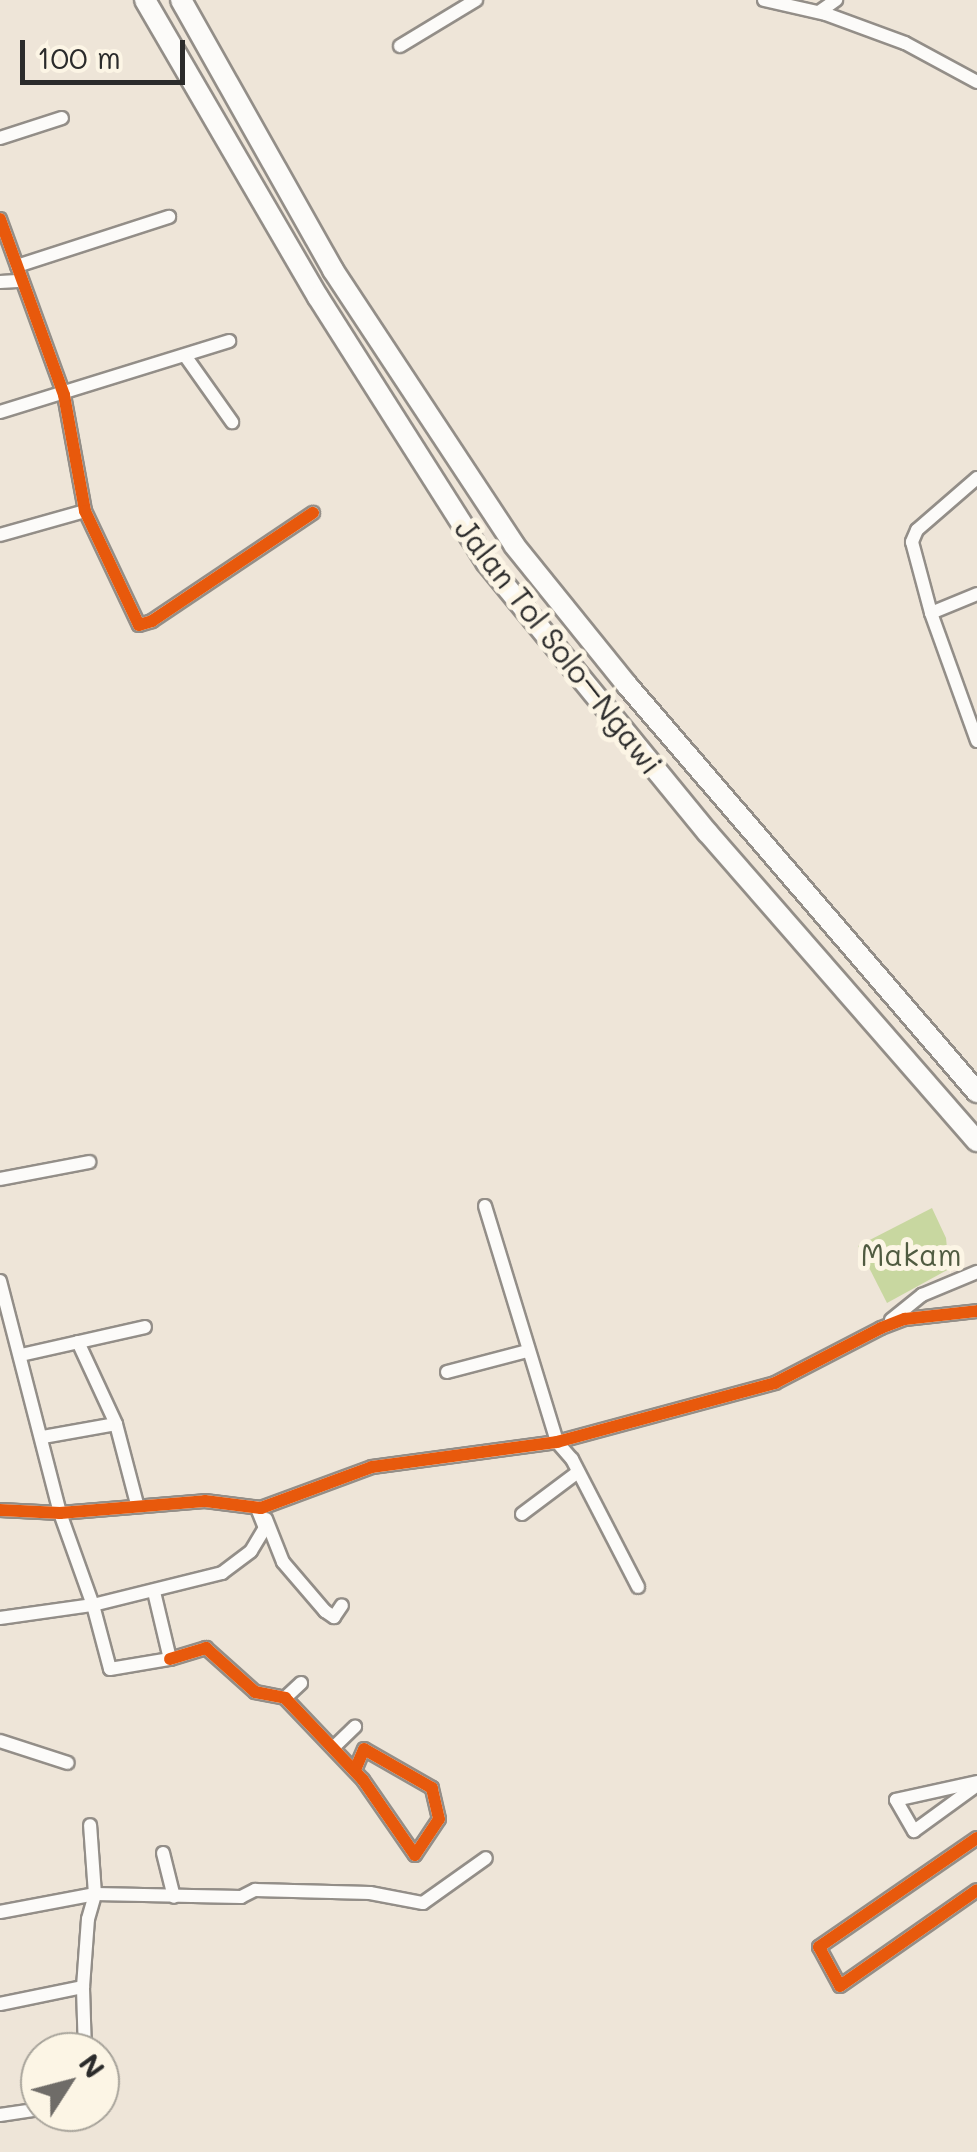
<!DOCTYPE html>
<meta charset="utf-8">
<style>
body{margin:0}
#map{position:relative;width:977px;height:2152px;overflow:hidden;background:#eee5d8;font-family:Mali,sans-serif}
div>[style]{position:absolute}
[style*='--x']{left:calc(var(--x)*1px);top:calc(var(--y)*1px);width:calc(var(--w)*1px);rotate:calc(var(--a)*1deg)}
.green>*{inset:0;background:#c8d7a0}
.roads{filter:drop-shadow(2px 0 #938e88) drop-shadow(-2px 0 #938e88) drop-shadow(0 2px #938e88) drop-shadow(0 -2px #938e88)}
.minor>*{height:12px;margin:-6px;padding:0 6px;transform-origin:6px;border-radius:6px;background:#fcfbf9}
.highway>*{height:20px;margin:-10px;padding:0 10px;transform-origin:10px;border-radius:10px;background:#fcfbf9}
.cycleway>*{height:12px;margin:-6px;padding:0 6px;transform-origin:6px;border-radius:6px;background:#e8590c}
span{translate:-50% -50%;white-space:nowrap;text-align:center;line-height:1.15;-webkit-text-stroke:10px #fcf5e5;paint-order:stroke}
.street-label{font-size:30px;color:#2b2b2b}
.park-label{font-size:30px;color:#505b41}
.north{position:absolute;left:20px;top:2032px;width:100px;height:100px;box-sizing:border-box;background:#fcf5e5;border:2px solid #a8a49b;border-radius:50%;rotate:54deg;font-size:28px;font-weight:700;line-height:40px;text-align:center;color:#2b2b2b}
.north::after{content:'';display:block;margin:auto;width:35px;height:45px;background:#6f6c68;clip-path:polygon(50% 0,100% 100%,50% 72%,0 100%)}
.scale{position:absolute;left:20px;top:40px;width:165px;height:45px;box-sizing:border-box;border:5px solid #2b2b2b;border-top:0;padding-left:12px;font-size:30px;line-height:35px;white-space:nowrap;color:#2b2b2b;-webkit-text-stroke:8px #fcf5e5;paint-order:stroke}
</style>
<div id="map">
<div class="green">
<i style="clip-path:polygon(932px 1208px,946px 1238px,949px 1269px,887px 1303px,858px 1246px)"></i>
</div>
<div class="roads">
<div class="minor">
<i style="--x:764;--y:0;--w:64;--a:12.7"></i>
<i style="--x:826;--y:14;--w:84;--a:20.2"></i>
<i style="--x:905;--y:43;--w:82;--a:28.4"></i>
<i style="--x:819;--y:12;--w:21;--a:-35"></i>
<i style="--x:400;--y:46;--w:89;--a:-31.2"></i>
<i style="--x:0;--y:138;--w:65;--a:-17.9"></i>
<i style="--x:0;--y:219;--w:187;--a:70"></i>
<i style="--x:64;--y:395;--w:118;--a:79.7"></i>
<i style="--x:85;--y:511;--w:126;--a:64.7"></i>
<i style="--x:139;--y:625;--w:14;--a:-17"></i>
<i style="--x:152;--y:621;--w:194;--a:-33.9"></i>
<i style="--x:17;--y:266;--w:160;--a:-17.9"></i>
<i style="--x:0;--y:282;--w:22;--a:-3"></i>
<i style="--x:186;--y:357;--w:80;--a:54.7"></i>
<i style="--x:0;--y:412;--w:240;--a:-17.2"></i>
<i style="--x:977;--y:478;--w:79;--a:139.1"></i>
<i style="--x:917;--y:530;--w:13;--a:113"></i>
<i style="--x:912;--y:542;--w:73;--a:75"></i>
<i style="--x:931;--y:613;--w:136;--a:70.2"></i>
<i style="--x:0;--y:535;--w:88;--a:-15.8"></i>
<i style="--x:931;--y:613;--w:50;--a:-22.4"></i>
<i style="--x:0;--y:1179;--w:91;--a:-10.8"></i>
<i style="--x:485;--y:1206;--w:247;--a:73"></i>
<i style="--x:557;--y:1442;--w:23;--a:49"></i>
<i style="--x:572;--y:1459;--w:144;--a:62.7"></i>
<i style="--x:0;--y:1281;--w:240;--a:75.5"></i>
<i style="--x:60;--y:1513;--w:98;--a:70.3"></i>
<i style="--x:93;--y:1605;--w:66;--a:75.1"></i>
<i style="--x:110;--y:1669;--w:61;--a:-9.5"></i>
<i style="--x:170;--y:1659;--w:69;--a:-103.4"></i>
<i style="--x:891;--y:1320;--w:40;--a:-39"></i>
<i style="--x:922;--y:1295;--w:60;--a:-22.7"></i>
<i style="--x:78;--y:1342;--w:90;--a:65.1"></i>
<i style="--x:116;--y:1424;--w:83;--a:75.3"></i>
<i style="--x:21;--y:1355;--w:127;--a:-12.7"></i>
<i style="--x:447;--y:1372;--w:83;--a:-14.7"></i>
<i style="--x:43;--y:1437;--w:74;--a:-10.1"></i>
<i style="--x:0;--y:1510;--w:60;--a:2.9"></i>
<i style="--x:60;--y:1513;--w:145;--a:-4.7"></i>
<i style="--x:205;--y:1501;--w:56;--a:7.1"></i>
<i style="--x:261;--y:1508;--w:118;--a:-20.3"></i>
<i style="--x:372;--y:1467;--w:187;--a:-7.7"></i>
<i style="--x:557;--y:1442;--w:226;--a:-15.1"></i>
<i style="--x:775;--y:1383;--w:119;--a:-27.4"></i>
<i style="--x:881;--y:1328;--w:26;--a:-21"></i>
<i style="--x:905;--y:1319;--w:72;--a:-6.3"></i>
<i style="--x:522;--y:1514;--w:70;--a:-36.9"></i>
<i style="--x:266;--y:1519;--w:46;--a:68.4"></i>
<i style="--x:283;--y:1562;--w:65;--a:49.4"></i>
<i style="--x:325;--y:1611;--w:11;--a:34"></i>
<i style="--x:334;--y:1617;--w:14;--a:-56"></i>
<i style="--x:0;--y:1618;--w:94;--a:-8"></i>
<i style="--x:93;--y:1605;--w:133;--a:-13.9"></i>
<i style="--x:222;--y:1573;--w:36;--a:-37"></i>
<i style="--x:251;--y:1551;--w:27;--a:-59"></i>
<i style="--x:265;--y:1528;--w:22;--a:-112"></i>
<i style="--x:170;--y:1659;--w:38;--a:-17"></i>
<i style="--x:206;--y:1648;--w:66;--a:41.9"></i>
<i style="--x:255;--y:1692;--w:31;--a:11"></i>
<i style="--x:285;--y:1698;--w:113;--a:46.4"></i>
<i style="--x:363;--y:1780;--w:91;--a:55.3"></i>
<i style="--x:415;--y:1855;--w:43;--a:-56.3"></i>
<i style="--x:439;--y:1819;--w:32;--a:-103"></i>
<i style="--x:432;--y:1788;--w:78;--a:-150.2"></i>
<i style="--x:364;--y:1749;--w:23;--a:113"></i>
<i style="--x:285;--y:1698;--w:22;--a:-43"></i>
<i style="--x:0;--y:1741;--w:71;--a:17.9"></i>
<i style="--x:335;--y:1746;--w:28;--a:-44"></i>
<i style="--x:977;--y:1782;--w:83;--a:167.5"></i>
<i style="--x:896;--y:1800;--w:36;--a:60"></i>
<i style="--x:914;--y:1831;--w:78;--a:-36.1"></i>
<i style="--x:977;--y:1838;--w:192;--a:145.4"></i>
<i style="--x:819;--y:1947;--w:44;--a:61.7"></i>
<i style="--x:840;--y:1986;--w:167;--a:-35"></i>
<i style="--x:163;--y:1853;--w:45;--a:76"></i>
<i style="--x:0;--y:1912;--w:97;--a:-10.7"></i>
<i style="--x:95;--y:1894;--w:146;--a:1.2"></i>
<i style="--x:241;--y:1897;--w:16;--a:-27"></i>
<i style="--x:255;--y:1890;--w:115;--a:1.5"></i>
<i style="--x:370;--y:1893;--w:54;--a:10.7"></i>
<i style="--x:423;--y:1903;--w:77;--a:-35.5"></i>
<i style="--x:0;--y:2004;--w:85;--a:-11.6"></i>
<i style="--x:85;--y:2052;--w:65;--a:-91.8"></i>
<i style="--x:83;--y:1987;--w:68;--a:-85.8"></i>
<i style="--x:88;--y:1919;--w:26;--a:-74"></i>
<i style="--x:95;--y:1894;--w:69;--a:-94.1"></i>
<i style="--x:0;--y:2115;--w:40;--a:-8.5"></i>
</div>
<div class="highway">
<i style="--x:145;--y:0;--w:344;--a:59.8"></i>
<i style="--x:318;--y:297;--w:314;--a:57.6"></i>
<i style="--x:486;--y:562;--w:350;--a:50.7"></i>
<i style="--x:708;--y:833;--w:409;--a:48.9"></i>
<i style="--x:181;--y:0;--w:310;--a:60.6"></i>
<i style="--x:333;--y:270;--w:329;--a:56.6"></i>
<i style="--x:514;--y:545;--w:180;--a:51.1"></i>
<i style="--x:627;--y:685;--w:537;--a:49.31"></i>
</div>
</div>
<div class="cycleway">
<i style="--x:0;--y:219;--w:187;--a:70"></i>
<i style="--x:64;--y:395;--w:118;--a:79.7"></i>
<i style="--x:85;--y:511;--w:126;--a:64.7"></i>
<i style="--x:139;--y:625;--w:14;--a:-17"></i>
<i style="--x:152;--y:621;--w:194;--a:-33.9"></i>
<i style="--x:0;--y:1510;--w:60;--a:2.9"></i>
<i style="--x:60;--y:1513;--w:145;--a:-4.7"></i>
<i style="--x:205;--y:1501;--w:56;--a:7.1"></i>
<i style="--x:261;--y:1508;--w:118;--a:-20.3"></i>
<i style="--x:372;--y:1467;--w:187;--a:-7.7"></i>
<i style="--x:557;--y:1442;--w:226;--a:-15.1"></i>
<i style="--x:775;--y:1383;--w:119;--a:-27.4"></i>
<i style="--x:881;--y:1328;--w:26;--a:-21"></i>
<i style="--x:905;--y:1319;--w:72;--a:-6.3"></i>
<i style="--x:170;--y:1659;--w:38;--a:-17"></i>
<i style="--x:206;--y:1648;--w:66;--a:41.9"></i>
<i style="--x:255;--y:1692;--w:31;--a:11"></i>
<i style="--x:285;--y:1698;--w:113;--a:46.4"></i>
<i style="--x:363;--y:1780;--w:91;--a:55.3"></i>
<i style="--x:415;--y:1855;--w:43;--a:-56.3"></i>
<i style="--x:439;--y:1819;--w:32;--a:-103"></i>
<i style="--x:432;--y:1788;--w:78;--a:-150.2"></i>
<i style="--x:364;--y:1749;--w:23;--a:113"></i>
<i style="--x:977;--y:1838;--w:192;--a:145.4"></i>
<i style="--x:819;--y:1947;--w:44;--a:61.7"></i>
<i style="--x:840;--y:1986;--w:167;--a:-35"></i>
</div>
<div class="street-label">
<span style="left:559px;top:646px;rotate:52deg">Jalan Tol Solo–Ngawi</span>
</div>
<div class="park-label">
<span style="left:911px;top:1254px">Makam</span>
</div>
<div class="north">N</div>
<div class="scale">100 m</div>
</div>
